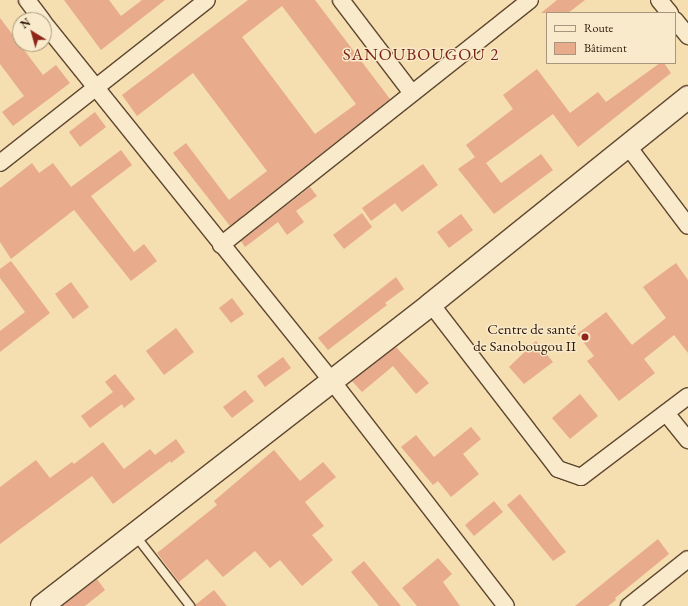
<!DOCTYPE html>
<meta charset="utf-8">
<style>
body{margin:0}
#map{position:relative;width:688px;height:606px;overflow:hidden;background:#f5deaf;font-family:"EB Garamond",serif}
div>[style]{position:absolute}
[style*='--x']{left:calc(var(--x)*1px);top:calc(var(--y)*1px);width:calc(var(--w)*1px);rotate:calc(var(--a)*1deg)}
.building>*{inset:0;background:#e8ab8c}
.roads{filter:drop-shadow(1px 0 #604731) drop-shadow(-1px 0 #604731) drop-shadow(0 1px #604731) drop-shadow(0 -1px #604731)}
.service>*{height:8px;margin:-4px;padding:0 4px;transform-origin:4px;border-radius:4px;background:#f8eacb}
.minor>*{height:16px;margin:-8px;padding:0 8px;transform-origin:8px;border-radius:8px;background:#f8eacb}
.secondary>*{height:22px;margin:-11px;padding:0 11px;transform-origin:11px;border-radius:11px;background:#f8eacb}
.dots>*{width:11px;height:11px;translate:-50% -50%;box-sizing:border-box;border:2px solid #f8eacb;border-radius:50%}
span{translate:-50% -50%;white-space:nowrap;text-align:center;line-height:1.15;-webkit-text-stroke:3px #f8eacb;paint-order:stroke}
.poi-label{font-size:15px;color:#2e1507}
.right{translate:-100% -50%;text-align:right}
.quarter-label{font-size:17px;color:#7a1f14;letter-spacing:1px}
.legend{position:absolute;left:546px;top:12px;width:130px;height:52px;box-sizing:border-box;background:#f8eacb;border:1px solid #a7957d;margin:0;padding:5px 7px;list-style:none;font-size:12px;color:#2e1507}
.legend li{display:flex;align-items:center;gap:8px;height:20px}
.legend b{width:20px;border:1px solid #a7957d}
.north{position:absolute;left:12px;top:12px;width:40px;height:40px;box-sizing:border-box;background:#f8eacb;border:1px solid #a7957d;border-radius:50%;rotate:323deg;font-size:11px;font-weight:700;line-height:16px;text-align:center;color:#2e1507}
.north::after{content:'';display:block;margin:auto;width:14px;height:18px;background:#8f2418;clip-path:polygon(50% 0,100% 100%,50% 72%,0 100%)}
</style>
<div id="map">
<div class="building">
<i style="clip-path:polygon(64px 0,109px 0,121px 16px,142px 0,165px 0,101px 50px)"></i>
<i style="clip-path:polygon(evenodd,248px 0,315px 0,390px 99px,230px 226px,173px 153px,186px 143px,229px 200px,267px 171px,193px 73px,137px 116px,122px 95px,248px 0,282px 6px,356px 104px,315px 134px,242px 37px,282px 6px)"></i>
<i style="clip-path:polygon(557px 0,585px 0,568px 13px,541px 13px)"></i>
<i style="clip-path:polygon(0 18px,43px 75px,56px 65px,70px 83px,13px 126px,2px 112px,24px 96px,0 64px)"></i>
<i style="clip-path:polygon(660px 63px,664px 63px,671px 73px,578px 147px,553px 114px,486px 163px,501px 183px,541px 154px,553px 170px,494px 214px,458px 169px,475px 157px,466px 145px,513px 109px,503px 95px,537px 69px,570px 113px,598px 92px,606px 102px)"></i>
<i style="clip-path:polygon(95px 112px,106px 127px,80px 147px,69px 132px)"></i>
<i style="clip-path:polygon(121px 150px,132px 165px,91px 196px,134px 252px,144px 244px,157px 261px,131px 281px,74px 210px,11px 259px,0 242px,0 188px,32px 163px,39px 173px,53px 163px,71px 187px)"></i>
<i style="clip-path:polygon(423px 164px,438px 185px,402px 212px,395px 203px,371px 221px,362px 208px)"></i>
<i style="clip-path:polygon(310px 187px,317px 196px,296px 211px,304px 222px,287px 235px,278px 222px,245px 247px,241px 241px)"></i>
<i style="clip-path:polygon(362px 213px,372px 227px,344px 249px,333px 235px)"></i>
<i style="clip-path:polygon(461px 214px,473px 230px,449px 248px,437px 232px)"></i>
<i style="clip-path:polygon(11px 261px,50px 313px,0 352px,0 331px,25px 312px,0 278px,0 269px)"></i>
<i style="clip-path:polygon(676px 263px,688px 280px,688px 353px,674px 335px,644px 359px,655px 373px,619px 401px,587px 361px,594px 356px,577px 334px,606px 312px,632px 345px,666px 318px,643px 287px)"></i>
<i style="clip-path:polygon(396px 277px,404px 289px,385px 303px,387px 305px,328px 350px,318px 338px)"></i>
<i style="clip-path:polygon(71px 282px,89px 307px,73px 319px,55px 294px)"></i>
<i style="clip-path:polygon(232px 298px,244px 314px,231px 323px,219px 308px)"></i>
<i style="clip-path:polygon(176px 328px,194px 352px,164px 375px,146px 351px)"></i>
<i style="clip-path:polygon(536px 341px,553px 362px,524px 384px,509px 367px)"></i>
<i style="clip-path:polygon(396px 347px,429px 383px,416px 394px,393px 366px,362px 392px,352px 381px)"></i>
<i style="clip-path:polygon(283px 357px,291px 368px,265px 387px,257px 376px)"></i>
<i style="clip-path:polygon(115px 374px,135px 399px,124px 408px,122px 404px,90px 428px,81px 416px,113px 392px,105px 382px)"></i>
<i style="clip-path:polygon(245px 390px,254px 401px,232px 418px,223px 407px)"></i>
<i style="clip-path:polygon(580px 394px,598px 416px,570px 439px,552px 418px)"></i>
<i style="clip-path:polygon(471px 427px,481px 439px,463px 454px,479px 474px,451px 497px,438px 481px,433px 485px,401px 447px,416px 435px,434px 457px)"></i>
<i style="clip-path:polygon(176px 439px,185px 452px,171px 463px,170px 461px,113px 504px,92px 476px,0 544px,0 487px,36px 460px,50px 478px,72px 462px,74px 464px,103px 442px,124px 469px,150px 449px,155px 455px)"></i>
<i style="clip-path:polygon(274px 450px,300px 481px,323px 462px,336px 477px,305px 502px,324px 526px,312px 535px,333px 560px,302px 586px,280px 560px,270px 568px,255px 551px,223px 577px,207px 559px,179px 582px,157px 553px,217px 505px,214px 501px)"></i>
<i style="clip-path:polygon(520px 494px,566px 552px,553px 561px,507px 505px)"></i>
<i style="clip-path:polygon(494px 501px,503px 512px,474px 536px,465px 525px)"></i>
<i style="clip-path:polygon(658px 539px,669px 554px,615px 598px,616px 600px,608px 606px,575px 606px)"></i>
<i style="clip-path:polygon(438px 558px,452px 574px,443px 582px,460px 606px,417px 606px,402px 588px)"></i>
<i style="clip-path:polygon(364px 561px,401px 606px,379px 606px,351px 572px)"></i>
<i style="clip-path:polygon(97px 579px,105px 590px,85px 606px,62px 606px)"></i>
<i style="clip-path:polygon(214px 590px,227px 606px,195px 606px,195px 605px)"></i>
</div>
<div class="roads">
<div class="service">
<i style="--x:135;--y:535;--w:90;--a:52.2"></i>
</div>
<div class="minor">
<i style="--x:27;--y:0;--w:25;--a:53"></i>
<i style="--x:341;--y:0;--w:116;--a:52.7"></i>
<i style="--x:659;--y:0;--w:17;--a:50"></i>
<i style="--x:675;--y:20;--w:21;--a:51"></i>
<i style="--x:44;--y:23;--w:459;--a:51.2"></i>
<i style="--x:332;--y:381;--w:284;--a:52.3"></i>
<i style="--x:627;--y:145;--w:101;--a:53"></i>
<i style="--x:0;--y:163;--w:263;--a:-38.2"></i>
<i style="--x:221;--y:245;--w:394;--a:-38.4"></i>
<i style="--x:431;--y:304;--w:208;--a:52.4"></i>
<i style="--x:558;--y:469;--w:24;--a:19"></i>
<i style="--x:581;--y:477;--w:134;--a:-37.1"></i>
<i style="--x:666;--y:413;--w:35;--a:51"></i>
<i style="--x:629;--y:606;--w:75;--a:-38.5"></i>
</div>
<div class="secondary">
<i style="--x:42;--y:606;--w:492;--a:-37.8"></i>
<i style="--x:431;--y:304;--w:330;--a:-38.8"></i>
</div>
</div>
<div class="dots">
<i style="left:585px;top:337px;background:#8f2418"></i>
</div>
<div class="poi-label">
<span class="right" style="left:576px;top:337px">Centre de santé<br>de Sanobougou II</span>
</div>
<div class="quarter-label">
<span style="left:421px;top:55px">SANOUBOUGOU 2</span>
</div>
<ul class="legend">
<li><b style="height:5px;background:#f8eacb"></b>Route</li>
<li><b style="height:11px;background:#e8ab8c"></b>Bâtiment</li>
</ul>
<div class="north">N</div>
</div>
